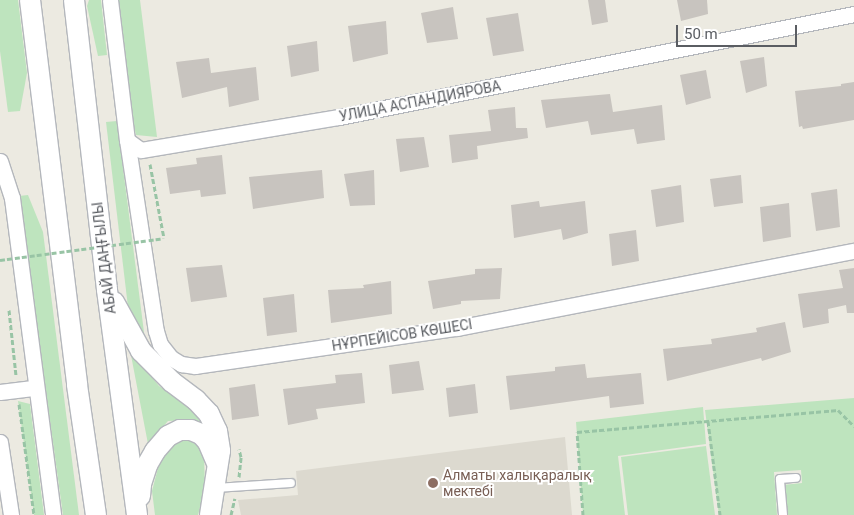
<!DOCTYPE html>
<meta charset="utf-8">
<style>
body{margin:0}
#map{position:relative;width:854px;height:515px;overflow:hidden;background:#eceae1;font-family:Roboto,sans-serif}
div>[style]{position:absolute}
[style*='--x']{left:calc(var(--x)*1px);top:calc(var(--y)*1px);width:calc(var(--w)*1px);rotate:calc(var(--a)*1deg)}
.education>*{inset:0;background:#dcd9cf}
.green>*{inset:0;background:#bee4be}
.building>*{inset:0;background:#c8c4bf}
.path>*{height:3px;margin-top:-1.5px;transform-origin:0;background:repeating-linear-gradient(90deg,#98c4a5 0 5px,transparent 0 7.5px)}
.roads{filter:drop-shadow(1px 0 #b4b7bc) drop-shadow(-1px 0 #b4b7bc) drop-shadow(0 1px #b4b7bc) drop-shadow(0 -1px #b4b7bc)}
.lane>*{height:8px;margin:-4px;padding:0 4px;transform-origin:4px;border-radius:4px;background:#fff}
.street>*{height:15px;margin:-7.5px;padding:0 7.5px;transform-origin:7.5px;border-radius:7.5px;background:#fff}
.secondary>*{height:20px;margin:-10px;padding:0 10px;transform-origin:10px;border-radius:10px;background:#fff}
.path-bridge>*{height:3px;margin-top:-1.5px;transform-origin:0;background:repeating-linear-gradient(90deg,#98c4a5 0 5px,transparent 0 7.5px)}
.dots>*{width:14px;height:14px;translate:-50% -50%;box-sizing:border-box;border:2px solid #fff;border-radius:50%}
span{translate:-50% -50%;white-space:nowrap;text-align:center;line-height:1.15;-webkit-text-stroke:4px #fff;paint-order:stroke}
.street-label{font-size:14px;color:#5a5d62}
.education-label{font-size:14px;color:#785e54}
.left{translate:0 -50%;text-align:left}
.scale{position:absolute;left:676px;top:25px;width:121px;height:22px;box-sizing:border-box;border:2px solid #5a5d62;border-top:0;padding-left:6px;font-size:15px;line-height:18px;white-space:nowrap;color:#5a5d62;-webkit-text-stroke:4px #fff;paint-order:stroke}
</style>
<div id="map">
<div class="education">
<i style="clip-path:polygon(565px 437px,572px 515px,241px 515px,238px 500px,298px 495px,296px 471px)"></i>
</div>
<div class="green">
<i style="clip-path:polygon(0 0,18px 0,27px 73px,20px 111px,8px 112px,0 51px)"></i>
<i style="clip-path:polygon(89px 0,101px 0,107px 55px,98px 56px,87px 6px)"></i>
<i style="clip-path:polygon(118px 0,140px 0,157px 137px,136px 135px,132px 119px)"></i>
<i style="clip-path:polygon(117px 121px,145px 340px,128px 307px,106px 122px)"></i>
<i style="clip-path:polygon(28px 195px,43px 232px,79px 515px,63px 515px,19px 196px)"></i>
<i style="clip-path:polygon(130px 350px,159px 386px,199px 412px,206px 430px,195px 420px,168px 421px,148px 444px)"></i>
<i style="clip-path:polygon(854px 398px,854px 515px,786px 515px,783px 485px,802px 483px,801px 470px,774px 472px,777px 515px,719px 515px,705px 410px)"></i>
<i style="clip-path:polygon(18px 401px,30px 404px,44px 515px,34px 515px)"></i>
<i style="clip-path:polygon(703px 407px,706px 444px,618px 456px,625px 515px,583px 515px,576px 422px)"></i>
<i style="clip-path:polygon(190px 439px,202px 442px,204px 454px,205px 489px,198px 515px,155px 515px,152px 491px,161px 456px,179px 440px)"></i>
<i style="clip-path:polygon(706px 446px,715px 515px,628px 515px,621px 457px)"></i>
</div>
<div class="building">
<i style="clip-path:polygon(588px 0,605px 0,608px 22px,592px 25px)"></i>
<i style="clip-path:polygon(677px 0,707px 0,708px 14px,681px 21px)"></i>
<i style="clip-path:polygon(453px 7px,458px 39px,427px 43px,421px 13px)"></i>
<i style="clip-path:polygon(518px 13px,524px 51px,493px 56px,486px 18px)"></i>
<i style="clip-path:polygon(386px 21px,388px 54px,353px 62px,348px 26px)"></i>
<i style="clip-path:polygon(317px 41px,319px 71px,291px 77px,287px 46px)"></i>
<i style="clip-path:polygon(764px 57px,767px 86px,746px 93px,740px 61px)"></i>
<i style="clip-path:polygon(209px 58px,211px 73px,256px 67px,259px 100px,229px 107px,227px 87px,182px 98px,176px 62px)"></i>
<i style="clip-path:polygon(706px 70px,711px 98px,686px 105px,680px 75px)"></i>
<i style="clip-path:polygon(854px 82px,854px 120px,803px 129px,802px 126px,799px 127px,795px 91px,841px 86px,841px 84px)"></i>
<i style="clip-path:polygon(610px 94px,613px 112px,662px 105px,665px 140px,637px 144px,634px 129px,591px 135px,588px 121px,546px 128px,541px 100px)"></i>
<i style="clip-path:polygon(515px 107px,516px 128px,527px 128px,528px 138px,477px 146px,478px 159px,452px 163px,449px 135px,491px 131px,488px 110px)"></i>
<i style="clip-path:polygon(424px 137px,429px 167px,400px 172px,396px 139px)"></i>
<i style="clip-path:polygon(222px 155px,226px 194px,201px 197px,200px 190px,170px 194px,166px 168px,197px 164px,196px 158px)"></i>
<i style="clip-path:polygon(322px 170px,324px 198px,253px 209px,249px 177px)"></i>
<i style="clip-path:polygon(374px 170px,375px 205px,350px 206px,344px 174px)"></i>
<i style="clip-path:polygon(741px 175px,743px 203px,714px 207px,710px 179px)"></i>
<i style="clip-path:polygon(681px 185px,684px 222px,656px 227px,651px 190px)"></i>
<i style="clip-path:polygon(837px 189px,840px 227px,816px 231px,811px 193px)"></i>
<i style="clip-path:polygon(539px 201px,540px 207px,585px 201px,588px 233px,563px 240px,561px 229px,514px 238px,511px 205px)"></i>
<i style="clip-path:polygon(789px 203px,791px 237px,763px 242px,760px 207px)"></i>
<i style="clip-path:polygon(636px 230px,639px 261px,612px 266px,609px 234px)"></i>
<i style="clip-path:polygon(222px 265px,227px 297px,191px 302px,186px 268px)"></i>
<i style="clip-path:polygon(502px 268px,500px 299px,461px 301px,461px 304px,433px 309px,428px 281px,475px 274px,475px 269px)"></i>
<i style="clip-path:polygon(854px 268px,854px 313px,847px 313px,846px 305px,828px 309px,829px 323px,803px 328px,798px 294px,843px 288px,839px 270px)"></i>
<i style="clip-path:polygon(391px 281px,392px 314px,331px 323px,328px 290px,364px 288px,363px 285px)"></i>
<i style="clip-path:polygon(294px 294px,297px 332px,267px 336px,263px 298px)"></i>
<i style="clip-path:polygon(785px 322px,791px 352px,762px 361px,761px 358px,667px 381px,663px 349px,712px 344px,711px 339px,757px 332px,756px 328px)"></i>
<i style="clip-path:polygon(419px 361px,424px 390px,392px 394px,389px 365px)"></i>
<i style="clip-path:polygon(585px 364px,587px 378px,641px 373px,644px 404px,610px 408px,609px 396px,510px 410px,506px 376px,555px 371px,555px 367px)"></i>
<i style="clip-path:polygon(362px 373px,365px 403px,316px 409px,318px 419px,288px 425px,283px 389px,336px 383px,335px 375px)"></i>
<i style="clip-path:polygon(255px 384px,259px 416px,232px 420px,229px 388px)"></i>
<i style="clip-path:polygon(475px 384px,478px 413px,449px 417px,446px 388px)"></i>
</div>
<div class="path">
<i style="--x:150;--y:164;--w:75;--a:79.3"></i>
<i style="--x:9;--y:310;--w:66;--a:83.9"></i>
<i style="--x:19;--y:404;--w:112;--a:82.3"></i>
<i style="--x:708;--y:421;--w:95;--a:82.7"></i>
<i style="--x:239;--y:477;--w:20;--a:-84"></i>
<i style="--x:241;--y:457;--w:8;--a:-104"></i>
<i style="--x:231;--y:515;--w:17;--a:-77"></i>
<i style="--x:583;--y:515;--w:83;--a:-94.1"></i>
<i style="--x:577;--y:432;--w:262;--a:-4.8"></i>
<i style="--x:838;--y:410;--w:23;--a:45"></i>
</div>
<div class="roads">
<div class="lane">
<i style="--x:216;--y:488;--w:75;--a:-3.8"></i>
<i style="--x:783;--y:515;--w:36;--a:-95"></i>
<i style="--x:780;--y:479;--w:16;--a:-4"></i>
</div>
<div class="street">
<i style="--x:110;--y:0;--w:141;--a:83.1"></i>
<i style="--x:127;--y:140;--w:17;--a:36"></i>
<i style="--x:141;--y:150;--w:201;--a:-9.5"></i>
<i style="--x:339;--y:117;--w:525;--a:-11.31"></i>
<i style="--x:127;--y:140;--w:193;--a:81.4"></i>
<i style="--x:156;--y:331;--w:14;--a:73"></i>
<i style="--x:160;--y:344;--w:18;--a:52"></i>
<i style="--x:171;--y:358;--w:12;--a:31"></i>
<i style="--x:181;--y:364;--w:14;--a:8"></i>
<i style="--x:195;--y:366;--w:265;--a:-8.3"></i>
<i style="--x:457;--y:328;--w:404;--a:-11"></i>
<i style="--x:0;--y:161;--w:39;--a:72"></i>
<i style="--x:12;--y:198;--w:320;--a:82.6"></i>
<i style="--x:0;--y:392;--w:35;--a:-7"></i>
<i style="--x:0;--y:442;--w:74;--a:81.4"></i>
</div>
<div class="secondary">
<i style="--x:30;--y:0;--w:388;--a:83"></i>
<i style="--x:77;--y:385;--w:131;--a:81.7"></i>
<i style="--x:74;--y:0;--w:292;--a:83.5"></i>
<i style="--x:107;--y:290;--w:227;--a:82.4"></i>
<i style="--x:114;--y:302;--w:56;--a:61.1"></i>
<i style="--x:141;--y:351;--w:44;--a:45"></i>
<i style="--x:172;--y:382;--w:30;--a:37"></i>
<i style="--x:196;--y:400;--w:19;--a:47"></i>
<i style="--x:209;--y:414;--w:19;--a:65"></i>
<i style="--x:217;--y:431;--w:20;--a:81"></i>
<i style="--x:220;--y:451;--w:65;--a:98.9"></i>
<i style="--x:140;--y:496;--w:12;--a:-85"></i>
<i style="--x:141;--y:484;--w:20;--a:-72"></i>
<i style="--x:147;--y:465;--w:16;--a:-60"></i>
<i style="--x:155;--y:451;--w:20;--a:-49"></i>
<i style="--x:168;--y:436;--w:13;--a:-27"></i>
<i style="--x:180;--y:430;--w:11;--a:0"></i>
<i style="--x:191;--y:430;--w:11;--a:22"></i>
<i style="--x:201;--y:434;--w:11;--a:49"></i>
<i style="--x:208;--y:442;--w:21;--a:67"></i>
</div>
</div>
<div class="path-bridge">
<i style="--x:0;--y:260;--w:165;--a:-7.6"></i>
</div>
<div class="dots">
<i style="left:433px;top:483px;background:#8d6e63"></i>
</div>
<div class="street-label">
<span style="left:420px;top:101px;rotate:-11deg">УЛИЦА АСПАНДИЯРОВА</span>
<span style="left:104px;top:258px;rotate:-97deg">АБАЙ ДАҢҒЫЛЫ</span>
<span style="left:402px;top:335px;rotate:-9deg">НҰРПЕЙІСОВ КӨШЕСІ</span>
</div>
<div class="education-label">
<span class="left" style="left:443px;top:483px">Алматы халықаралық<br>мектебі</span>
</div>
<div class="scale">50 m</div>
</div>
